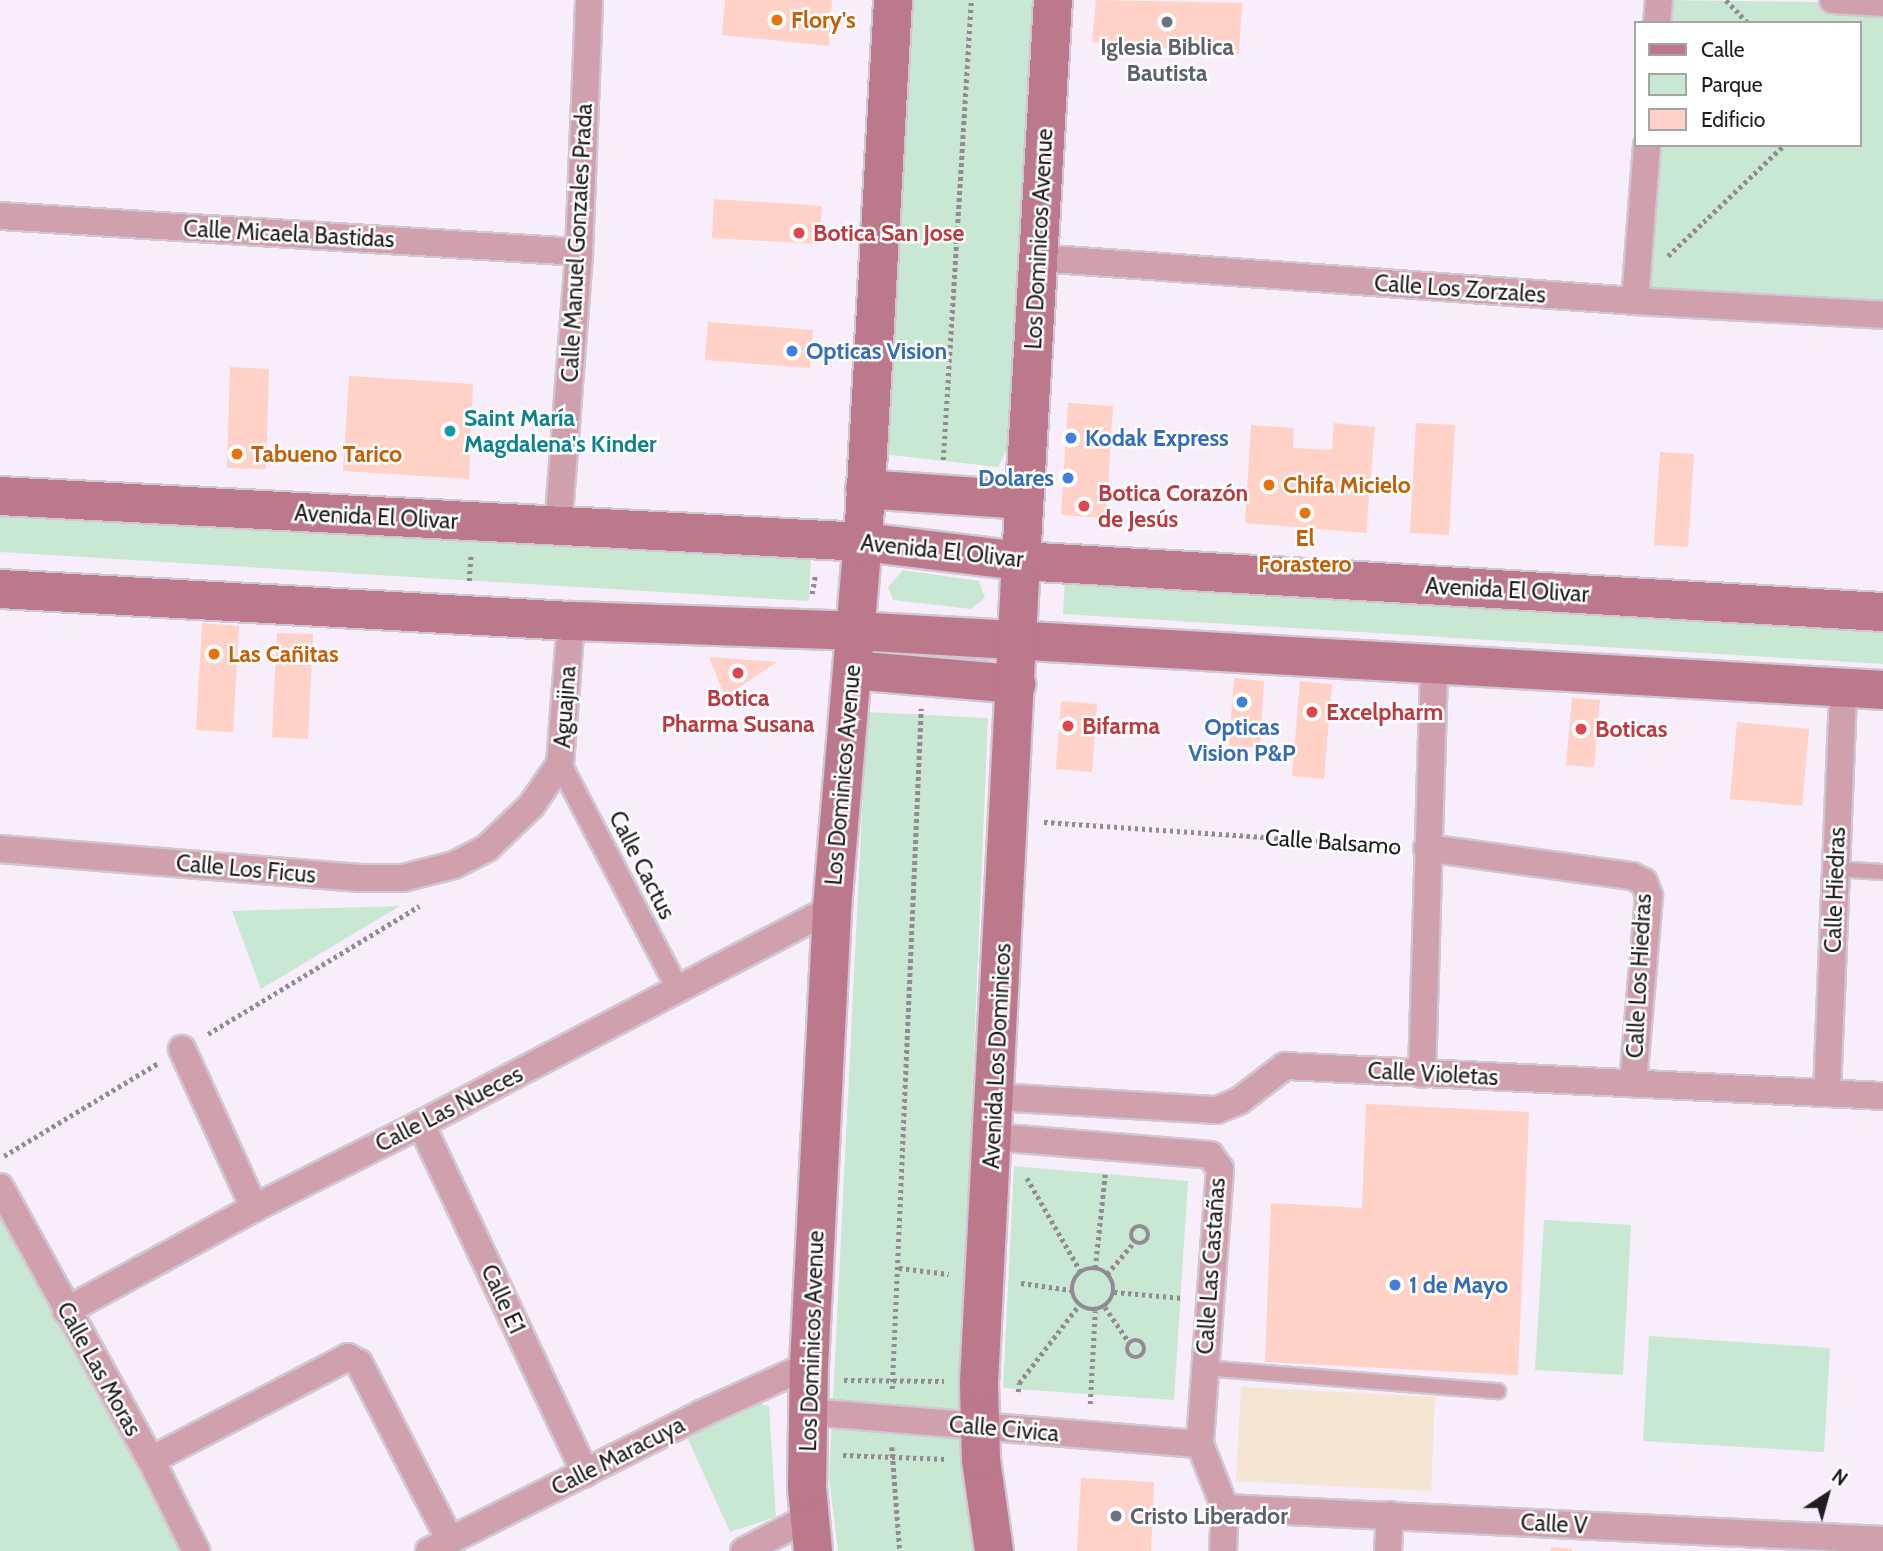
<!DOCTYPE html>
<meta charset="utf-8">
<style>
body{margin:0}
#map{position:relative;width:1883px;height:1551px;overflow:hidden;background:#f8edfa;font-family:Cabin,sans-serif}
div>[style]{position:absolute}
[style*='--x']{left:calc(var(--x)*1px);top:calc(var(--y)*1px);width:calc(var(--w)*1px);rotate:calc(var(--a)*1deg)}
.industrial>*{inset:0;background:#f5e5d3}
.green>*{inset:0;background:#c9e8d3}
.building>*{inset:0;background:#ffd1c7}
.path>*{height:4.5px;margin-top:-2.25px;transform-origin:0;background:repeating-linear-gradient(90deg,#928b93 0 3.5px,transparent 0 7px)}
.path>.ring{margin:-2.25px;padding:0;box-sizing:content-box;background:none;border:4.5px solid #928b93;border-radius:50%}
.roads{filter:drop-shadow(2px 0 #d1c7d3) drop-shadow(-2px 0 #d1c7d3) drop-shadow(0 2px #d1c7d3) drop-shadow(0 -2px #d1c7d3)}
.service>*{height:14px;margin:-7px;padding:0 7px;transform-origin:7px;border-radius:7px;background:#d0a1ad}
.pedestrian>*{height:21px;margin:-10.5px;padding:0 10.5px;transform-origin:10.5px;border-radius:10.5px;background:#d0a1ad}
.minor>*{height:26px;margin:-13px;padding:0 13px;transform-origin:13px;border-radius:13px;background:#d0a1ad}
.secondary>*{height:38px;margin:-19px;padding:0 19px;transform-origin:19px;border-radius:19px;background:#bc798b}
.dots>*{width:19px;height:19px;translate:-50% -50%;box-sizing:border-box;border:4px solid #fff;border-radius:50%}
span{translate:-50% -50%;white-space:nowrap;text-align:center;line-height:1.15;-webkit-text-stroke:5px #fff;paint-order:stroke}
.food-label{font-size:23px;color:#c56008;font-weight:700}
.left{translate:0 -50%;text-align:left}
.worship-label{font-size:23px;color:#5b616d;font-weight:700}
.health-label{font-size:23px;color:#be3a42;font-weight:700}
.street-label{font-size:23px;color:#201c20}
.shop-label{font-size:23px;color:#366cbe;font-weight:700}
.right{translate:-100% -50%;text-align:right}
.culture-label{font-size:23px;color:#0d838f;font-weight:700}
.legend{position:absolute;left:1634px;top:21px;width:228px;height:126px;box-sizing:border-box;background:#fff;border:2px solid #a6a4a6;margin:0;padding:9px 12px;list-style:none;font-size:21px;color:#201c20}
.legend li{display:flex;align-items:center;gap:14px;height:35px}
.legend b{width:35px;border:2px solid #a6a4a6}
.north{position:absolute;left:1792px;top:1460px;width:70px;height:70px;-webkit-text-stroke:5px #fff;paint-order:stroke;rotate:36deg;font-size:19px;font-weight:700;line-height:28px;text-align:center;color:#201c20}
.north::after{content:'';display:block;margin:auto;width:24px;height:32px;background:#201c20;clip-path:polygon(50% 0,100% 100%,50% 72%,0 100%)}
</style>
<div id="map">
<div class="industrial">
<i style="clip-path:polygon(1241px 1387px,1435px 1397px,1431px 1491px,1236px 1481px)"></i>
</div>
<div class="green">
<i style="clip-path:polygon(905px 0,1032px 0,1013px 437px,998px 467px,882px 454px)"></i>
<i style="clip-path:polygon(1659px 0,1883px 3px,1883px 315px,1635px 301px,1647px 145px,1860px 145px,1860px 23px,1657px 23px)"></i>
<i style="clip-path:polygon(0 514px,811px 556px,809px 601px,0 552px)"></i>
<i style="clip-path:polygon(903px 570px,979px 581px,985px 598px,971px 609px,893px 600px,888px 587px)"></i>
<i style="clip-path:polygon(1065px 577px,1883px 620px,1883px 664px,1063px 614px)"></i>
<i style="clip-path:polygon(867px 712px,988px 718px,960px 1385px,980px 1551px,838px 1551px,829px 1479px)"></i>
<i style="clip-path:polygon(400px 906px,261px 989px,232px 911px)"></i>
<i style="clip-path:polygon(1014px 1166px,1188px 1181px,1174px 1400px,1003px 1388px)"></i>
<i style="clip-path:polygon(0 1200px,189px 1551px,0 1551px)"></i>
<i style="clip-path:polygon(1544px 1220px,1631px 1225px,1623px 1375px,1535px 1370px)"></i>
<i style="clip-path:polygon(1649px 1336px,1830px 1348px,1824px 1452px,1643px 1441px)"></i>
<i style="clip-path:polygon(757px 1403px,769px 1406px,776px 1517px,730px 1532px,687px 1437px)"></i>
</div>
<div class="building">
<i style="clip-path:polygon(725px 0,832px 0,829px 46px,722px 35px)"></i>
<i style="clip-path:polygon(1096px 0,1242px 3px,1239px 54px,1092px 42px)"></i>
<i style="clip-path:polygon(714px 199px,822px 206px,819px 244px,712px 238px)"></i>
<i style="clip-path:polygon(708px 322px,813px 330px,810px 368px,705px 360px)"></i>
<i style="clip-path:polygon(230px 367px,269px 369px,266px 469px,227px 468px)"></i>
<i style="clip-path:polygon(349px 376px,473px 384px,469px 479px,343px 471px)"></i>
<i style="clip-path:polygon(1068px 403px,1113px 406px,1106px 518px,1061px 515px)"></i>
<i style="clip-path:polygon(1334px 423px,1375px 427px,1366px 533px,1245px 523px,1251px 425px,1294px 428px,1293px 448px,1332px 450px)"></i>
<i style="clip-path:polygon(1416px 423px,1455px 425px,1449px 535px,1410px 533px)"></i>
<i style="clip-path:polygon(1660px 452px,1694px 454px,1688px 547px,1654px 545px)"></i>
<i style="clip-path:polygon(202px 623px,239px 626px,233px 732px,196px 730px)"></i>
<i style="clip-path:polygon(277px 633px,313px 634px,308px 739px,272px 737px)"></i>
<i style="clip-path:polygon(709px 657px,777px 662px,725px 697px)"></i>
<i style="clip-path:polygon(1234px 678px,1264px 681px,1260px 748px,1229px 746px)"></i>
<i style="clip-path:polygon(1300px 681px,1332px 684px,1324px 779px,1292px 776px)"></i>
<i style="clip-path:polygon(1572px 698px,1600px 700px,1594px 767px,1566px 765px)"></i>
<i style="clip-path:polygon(1061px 701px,1097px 704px,1092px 772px,1056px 769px)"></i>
<i style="clip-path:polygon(1737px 722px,1809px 729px,1802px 806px,1730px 799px)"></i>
<i style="clip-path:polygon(1366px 1104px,1529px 1112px,1518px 1375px,1265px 1362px,1271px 1203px,1362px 1208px)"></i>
<i style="clip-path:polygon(1081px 1478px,1154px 1482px,1151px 1551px,1077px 1551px)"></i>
<i style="clip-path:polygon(1551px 1547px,1572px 1549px,1572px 1551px,1550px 1551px)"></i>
</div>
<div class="path">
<i style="--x:1726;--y:0;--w:32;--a:46"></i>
<i style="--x:1668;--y:256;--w:161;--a:-43.7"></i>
<i style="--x:943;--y:460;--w:461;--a:-86.5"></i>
<i style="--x:469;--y:581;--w:26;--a:-86"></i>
<i style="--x:812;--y:594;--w:19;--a:-81"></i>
<i style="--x:1044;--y:822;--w:355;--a:3.9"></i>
<i style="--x:208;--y:1034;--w:247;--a:-31.2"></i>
<i style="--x:4;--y:1156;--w:180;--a:-31.1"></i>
<i style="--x:1027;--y:1178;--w:108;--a:60.1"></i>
<i class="ring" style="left:1131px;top:1226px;width:13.5px;height:13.5px"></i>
<i class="ring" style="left:1072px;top:1268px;width:37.5px;height:37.5px"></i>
<i style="--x:899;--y:1268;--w:50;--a:6.8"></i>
<i style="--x:1095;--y:1268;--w:94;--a:-83.9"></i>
<i style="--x:1107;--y:1274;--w:42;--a:-49.8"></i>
<i style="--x:1021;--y:1283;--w:51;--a:7.8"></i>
<i style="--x:1114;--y:1292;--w:69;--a:5"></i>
<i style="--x:1105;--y:1307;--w:42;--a:55.6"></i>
<i class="ring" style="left:1127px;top:1340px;width:13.5px;height:13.5px"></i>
<i style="--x:844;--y:1380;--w:100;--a:0.6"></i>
<i style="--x:892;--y:1389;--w:681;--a:-87.56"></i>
<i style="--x:1018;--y:1392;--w:9;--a:-84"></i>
<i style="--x:1019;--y:1383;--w:98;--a:-52.4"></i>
<i style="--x:1090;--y:1404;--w:93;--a:-86.9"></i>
<i style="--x:892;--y:1447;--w:104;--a:85.6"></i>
<i style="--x:843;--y:1455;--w:103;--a:2.2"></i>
</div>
<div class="roads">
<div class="service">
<i style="--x:1836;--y:869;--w:47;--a:3.7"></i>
<i style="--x:1204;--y:1368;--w:295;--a:4.5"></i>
</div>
<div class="pedestrian">
<i style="--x:560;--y:764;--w:255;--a:62.4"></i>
</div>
<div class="minor">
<i style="--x:1833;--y:0;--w:50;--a:3.4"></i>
<i style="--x:1657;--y:23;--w:23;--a:-85"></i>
<i style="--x:0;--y:216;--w:580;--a:3.56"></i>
<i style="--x:1038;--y:258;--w:599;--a:4.12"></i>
<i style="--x:1635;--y:301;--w:248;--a:3.2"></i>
<i style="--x:1635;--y:301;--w:156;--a:-85.6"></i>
<i style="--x:558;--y:528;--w:277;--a:-85.6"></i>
<i style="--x:579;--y:252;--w:252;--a:-87.7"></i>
<i style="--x:1427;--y:848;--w:207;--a:7.8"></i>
<i style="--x:1632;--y:876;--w:13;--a:27"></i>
<i style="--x:1644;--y:882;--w:15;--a:70"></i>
<i style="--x:1649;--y:896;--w:188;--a:94.9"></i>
<i style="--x:0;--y:849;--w:361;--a:4.6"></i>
<i style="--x:360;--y:878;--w:43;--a:0"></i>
<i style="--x:403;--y:878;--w:53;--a:-14.3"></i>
<i style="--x:454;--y:865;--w:37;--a:-27"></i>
<i style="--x:487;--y:848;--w:61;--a:-43.7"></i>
<i style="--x:531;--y:806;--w:51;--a:-55.4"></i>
<i style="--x:560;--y:764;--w:143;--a:-85.6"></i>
<i style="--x:182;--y:1049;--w:175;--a:65.6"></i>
<i style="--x:1422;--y:1074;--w:408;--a:-88.3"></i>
<i style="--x:1827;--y:1093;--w:406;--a:-87.7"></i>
<i style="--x:996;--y:1097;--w:221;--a:3.4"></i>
<i style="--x:1217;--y:1110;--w:24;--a:-22"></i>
<i style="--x:1239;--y:1101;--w:58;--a:-37.3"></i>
<i style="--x:1285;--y:1066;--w:599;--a:2.87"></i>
<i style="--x:421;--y:1124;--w:386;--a:64.8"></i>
<i style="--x:993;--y:1137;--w:218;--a:4.7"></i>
<i style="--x:1210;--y:1155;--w:17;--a:54"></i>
<i style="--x:1220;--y:1169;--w:276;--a:94.2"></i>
<i style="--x:1200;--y:1444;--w:69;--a:68.7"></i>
<i style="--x:1225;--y:1508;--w:43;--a:92.7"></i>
<i style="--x:0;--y:1187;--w:312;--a:61.1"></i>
<i style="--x:151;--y:1460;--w:102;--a:63.7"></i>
<i style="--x:66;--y:1311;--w:214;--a:-28.7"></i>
<i style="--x:254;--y:1208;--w:187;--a:-26.7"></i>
<i style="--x:421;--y:1124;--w:464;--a:-27.7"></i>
<i style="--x:809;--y:1412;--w:392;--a:4.7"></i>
<i style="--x:151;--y:1460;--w:222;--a:-27.6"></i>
<i style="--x:348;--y:1357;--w:13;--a:29"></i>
<i style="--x:359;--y:1363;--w:199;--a:62.8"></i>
<i style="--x:1225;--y:1508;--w:659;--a:2.78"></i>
<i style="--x:429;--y:1551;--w:305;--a:-26.7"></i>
<i style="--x:701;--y:1414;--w:119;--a:-24.4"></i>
<i style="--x:744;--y:1551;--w:74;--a:-27.3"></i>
<i style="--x:1388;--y:1551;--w:36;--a:-87"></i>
</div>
<div class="secondary">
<i style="--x:865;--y:489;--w:159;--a:4"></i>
<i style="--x:0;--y:496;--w:864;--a:3.05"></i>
<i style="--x:863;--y:542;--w:159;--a:6.9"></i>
<i style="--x:1021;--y:561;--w:864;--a:3.39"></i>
<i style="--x:0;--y:589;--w:572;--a:3.21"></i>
<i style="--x:571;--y:621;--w:284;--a:2"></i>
<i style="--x:855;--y:631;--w:1030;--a:3.28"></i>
<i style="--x:852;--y:670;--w:165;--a:4.9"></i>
<i style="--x:813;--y:1551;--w:64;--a:-95.4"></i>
<i style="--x:807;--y:1487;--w:122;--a:-89.1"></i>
<i style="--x:809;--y:1365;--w:458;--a:-87.1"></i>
<i style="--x:832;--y:908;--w:367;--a:-85.2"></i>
<i style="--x:863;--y:542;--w:543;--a:-86.83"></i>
<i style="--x:994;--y:1551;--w:92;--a:-98.1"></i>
<i style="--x:981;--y:1460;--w:77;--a:-91.5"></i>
<i style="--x:979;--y:1383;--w:823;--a:-87.08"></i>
<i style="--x:1021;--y:561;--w:562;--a:-86.74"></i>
</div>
</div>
<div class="dots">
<i style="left:777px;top:20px;background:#e8710a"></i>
<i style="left:1167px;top:22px;background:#6b7280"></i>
<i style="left:799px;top:233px;background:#e0444e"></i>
<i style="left:792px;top:351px;background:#3f7fe0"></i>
<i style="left:450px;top:431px;background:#0f9aa8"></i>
<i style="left:1071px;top:438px;background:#3f7fe0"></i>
<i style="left:237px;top:454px;background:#e8710a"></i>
<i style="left:1068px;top:478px;background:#3f7fe0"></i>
<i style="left:1269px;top:485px;background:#e8710a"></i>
<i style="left:1084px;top:506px;background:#e0444e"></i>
<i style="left:1305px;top:513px;background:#e8710a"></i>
<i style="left:214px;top:654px;background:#e8710a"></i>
<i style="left:738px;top:673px;background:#e0444e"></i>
<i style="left:1242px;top:702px;background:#3f7fe0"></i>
<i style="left:1312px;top:712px;background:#e0444e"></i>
<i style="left:1068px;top:726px;background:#e0444e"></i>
<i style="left:1581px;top:729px;background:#e0444e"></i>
<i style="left:1395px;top:1285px;background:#3f7fe0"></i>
<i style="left:1116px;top:1516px;background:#6b7280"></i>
</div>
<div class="food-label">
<span class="left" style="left:791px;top:20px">Flory's</span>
<span class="left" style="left:251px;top:454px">Tabueno Tarico</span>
<span class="left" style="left:1283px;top:485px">Chifa Micielo</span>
<span style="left:1305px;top:551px">El<br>Forastero</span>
<span class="left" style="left:228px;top:654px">Las Cañitas</span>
</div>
<div class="worship-label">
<span style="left:1167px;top:60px">Iglesia Biblica<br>Bautista</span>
<span class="left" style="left:1130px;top:1516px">Cristo Liberador</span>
</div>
<div class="health-label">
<span class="left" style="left:813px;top:233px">Botica San Jose</span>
<span class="left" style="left:1098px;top:506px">Botica Corazón<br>de Jesús</span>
<span style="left:738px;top:711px">Botica<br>Pharma Susana</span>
<span class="left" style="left:1326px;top:712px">Excelpharm</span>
<span class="left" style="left:1082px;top:726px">Bifarma</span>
<span class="left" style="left:1595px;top:729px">Boticas</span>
</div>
<div class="street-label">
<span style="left:289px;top:234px;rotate:3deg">Calle Micaela Bastidas</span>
<span style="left:1039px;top:239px;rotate:-87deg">Los Dominicos Avenue</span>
<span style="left:577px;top:243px;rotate:-87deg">Calle Manuel Gonzales Prada</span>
<span style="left:1460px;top:289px;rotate:4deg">Calle Los Zorzales</span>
<span style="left:376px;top:517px;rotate:3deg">Avenida El Olivar</span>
<span style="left:942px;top:551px;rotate:6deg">Avenida El Olivar</span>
<span style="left:1507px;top:590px;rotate:3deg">Avenida El Olivar</span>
<span style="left:565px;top:707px;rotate:-86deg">Aguajina</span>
<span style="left:843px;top:775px;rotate:-85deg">Los Dominicos Avenue</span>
<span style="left:1333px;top:842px;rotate:4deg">Calle Balsamo</span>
<span style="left:642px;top:865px;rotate:63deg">Calle Cactus</span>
<span style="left:246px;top:869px;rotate:5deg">Calle Los Ficus</span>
<span style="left:1835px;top:890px;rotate:-88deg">Calle Hiedras</span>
<span style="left:1639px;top:976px;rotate:-87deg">Calle Los Hiedras</span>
<span style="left:997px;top:1056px;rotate:-87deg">Avenida Los Dominicos</span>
<span style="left:1433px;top:1074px;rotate:3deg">Calle Violetas</span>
<span style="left:449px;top:1109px;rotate:-27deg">Calle Las Nueces</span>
<span style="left:1211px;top:1266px;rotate:-86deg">Calle Las Castañas</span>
<span style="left:503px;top:1299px;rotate:65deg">Calle E1</span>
<span style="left:812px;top:1341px;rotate:-88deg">Los Dominicos Avenue</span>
<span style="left:99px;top:1369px;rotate:61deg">Calle Las Moras</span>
<span style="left:1004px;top:1429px;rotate:5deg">Calle Civica</span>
<span style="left:618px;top:1456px;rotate:-27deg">Calle Maracuya</span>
<span style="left:1554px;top:1524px;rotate:3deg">Calle V</span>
</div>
<div class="shop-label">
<span class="left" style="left:806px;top:351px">Opticas Vision</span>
<span class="left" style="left:1085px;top:438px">Kodak Express</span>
<span class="right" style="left:1054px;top:478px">Dolares</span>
<span style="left:1242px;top:740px">Opticas<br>Vision P&amp;P</span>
<span class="left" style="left:1409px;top:1285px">1 de Mayo</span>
</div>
<div class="culture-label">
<span class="left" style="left:464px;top:431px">Saint María<br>Magdalena's Kinder</span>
</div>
<ul class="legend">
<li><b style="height:9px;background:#bc798b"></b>Calle</li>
<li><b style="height:19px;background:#c9e8d3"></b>Parque</li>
<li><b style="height:19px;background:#ffd1c7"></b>Edificio</li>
</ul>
<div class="north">N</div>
</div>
